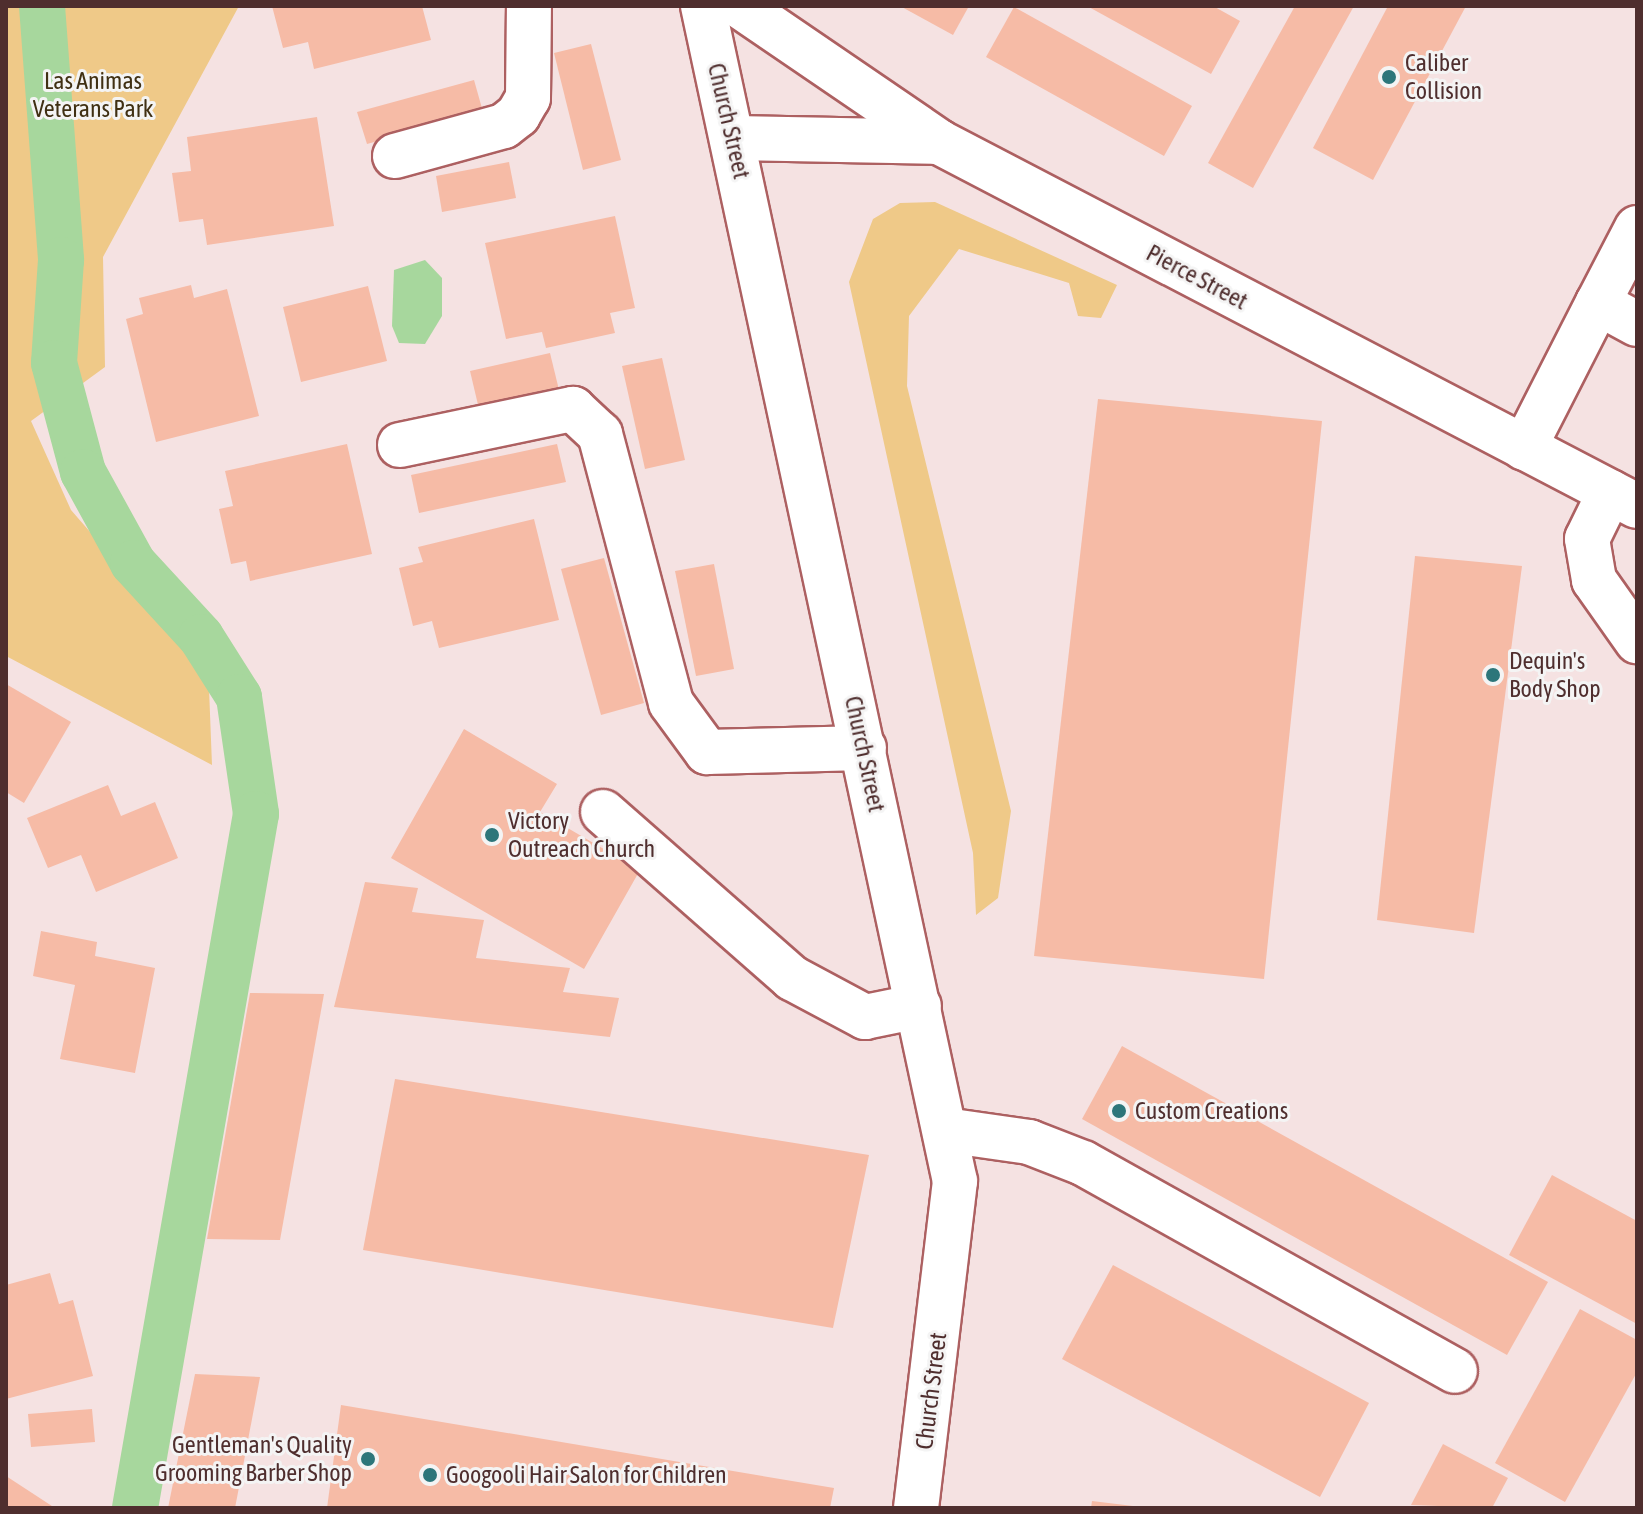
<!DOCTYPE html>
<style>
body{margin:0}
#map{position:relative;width:1643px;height:1514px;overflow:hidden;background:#f5e2e2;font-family:"Asap Condensed",sans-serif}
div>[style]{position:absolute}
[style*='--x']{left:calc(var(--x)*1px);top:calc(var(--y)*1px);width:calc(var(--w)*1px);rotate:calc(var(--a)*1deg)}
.green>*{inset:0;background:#efc988}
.water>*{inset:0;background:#a7d79d}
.canal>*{height:46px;margin:-23px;padding:0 23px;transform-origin:23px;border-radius:23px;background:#a7d79d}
.building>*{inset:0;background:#f6bba6}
.roads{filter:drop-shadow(2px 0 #ad6061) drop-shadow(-2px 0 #ad6061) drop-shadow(0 2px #ad6061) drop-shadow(0 -2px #ad6061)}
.minor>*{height:44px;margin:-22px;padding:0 22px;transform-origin:22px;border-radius:22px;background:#fff}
.dots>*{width:22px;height:22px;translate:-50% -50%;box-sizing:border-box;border:4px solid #f4f4f4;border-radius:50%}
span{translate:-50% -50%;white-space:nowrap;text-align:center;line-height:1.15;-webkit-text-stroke:6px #f4f4f4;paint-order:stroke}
.poi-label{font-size:24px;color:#4f2e2e}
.left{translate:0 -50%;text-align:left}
.right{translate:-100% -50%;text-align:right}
.park-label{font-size:24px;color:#403013}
.street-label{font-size:24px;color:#4f2e2e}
.frame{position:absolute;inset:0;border:8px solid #4f2e2e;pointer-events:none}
</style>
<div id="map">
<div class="green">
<i style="clip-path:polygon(6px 6px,239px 6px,103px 257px,105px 367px,31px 421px,71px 510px,183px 639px,209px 688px,212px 765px,6px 656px)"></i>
<i style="clip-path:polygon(935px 202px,1117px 285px,1101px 318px,1078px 316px,1069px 283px,959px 249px,909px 316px,907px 386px,1011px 811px,998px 898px,976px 915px,973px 853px,849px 282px,873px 219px,900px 203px)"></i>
</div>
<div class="water">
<i style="clip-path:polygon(425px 260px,442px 278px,442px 316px,425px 344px,399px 343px,392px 326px,394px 270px)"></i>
</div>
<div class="canal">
<i style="--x:42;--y:6;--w:255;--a:85.7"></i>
<i style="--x:61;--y:260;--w:103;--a:93.9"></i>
<i style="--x:54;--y:363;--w:113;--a:75.1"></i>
<i style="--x:83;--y:472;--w:104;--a:61.2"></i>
<i style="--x:133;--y:563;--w:100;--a:47.4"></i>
<i style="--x:201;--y:637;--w:71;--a:57.7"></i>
<i style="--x:239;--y:697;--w:118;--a:81.7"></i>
<i style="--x:256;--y:814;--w:704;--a:99.89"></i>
</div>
<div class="building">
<i style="clip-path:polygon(272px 6px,422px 6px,431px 40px,314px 69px,308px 42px,283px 48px)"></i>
<i style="clip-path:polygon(900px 6px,969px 6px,953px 35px)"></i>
<i style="clip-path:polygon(1087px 6px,1213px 6px,1240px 21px,1211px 74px)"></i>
<i style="clip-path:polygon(1295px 6px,1354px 6px,1253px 188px,1208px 163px)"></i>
<i style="clip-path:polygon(1388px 6px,1466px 6px,1373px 180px,1313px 148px)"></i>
<i style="clip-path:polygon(1014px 7px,1192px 106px,1164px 156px,986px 57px)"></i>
<i style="clip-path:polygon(591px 44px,621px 160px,583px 170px,554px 53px)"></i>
<i style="clip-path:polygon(474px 80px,483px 112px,367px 144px,357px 112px)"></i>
<i style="clip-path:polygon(317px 117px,334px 226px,207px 245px,203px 219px,179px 222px,172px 173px,191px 171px,187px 137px)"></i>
<i style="clip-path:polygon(509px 162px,516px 198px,442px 212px,436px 176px)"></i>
<i style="clip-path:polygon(615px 216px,635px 308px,610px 313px,615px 333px,546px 348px,542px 332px,506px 339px,485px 243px)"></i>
<i style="clip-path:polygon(191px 285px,194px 298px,227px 289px,259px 416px,156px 442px,126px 319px,143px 314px,139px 298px)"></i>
<i style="clip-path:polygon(368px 286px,387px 361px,301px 382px,283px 307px)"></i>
<i style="clip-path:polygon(550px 353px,559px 390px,479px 409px,470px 371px)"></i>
<i style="clip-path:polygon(662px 358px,685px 460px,645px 469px,622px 366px)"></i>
<i style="clip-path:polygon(1098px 399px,1322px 421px,1264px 979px,1034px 956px)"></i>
<i style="clip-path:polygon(347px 444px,372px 554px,250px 581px,246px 561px,231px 564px,219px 509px,233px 506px,225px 471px)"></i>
<i style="clip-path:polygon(557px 444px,566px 482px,419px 513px,411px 475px)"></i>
<i style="clip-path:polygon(534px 519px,559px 620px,439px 648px,432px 621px,413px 626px,399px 568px,423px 562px,418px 547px)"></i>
<i style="clip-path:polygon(1415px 556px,1522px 566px,1474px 933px,1377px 920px)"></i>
<i style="clip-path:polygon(604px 558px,644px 703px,601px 715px,561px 569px)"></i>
<i style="clip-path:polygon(714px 564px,734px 669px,696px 676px,675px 571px)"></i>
<i style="clip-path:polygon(6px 684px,71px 722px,24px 803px,6px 792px)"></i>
<i style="clip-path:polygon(464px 729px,557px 784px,540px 812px,640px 870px,584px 969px,391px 858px)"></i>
<i style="clip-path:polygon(108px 785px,121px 816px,155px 802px,178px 858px,96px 892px,81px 855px,48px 868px,27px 818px)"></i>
<i style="clip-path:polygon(365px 882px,418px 888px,412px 912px,484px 920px,476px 958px,570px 968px,563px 992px,619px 998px,610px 1037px,334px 1007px)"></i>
<i style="clip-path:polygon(41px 931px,97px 942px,95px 956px,155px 968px,135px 1073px,60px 1059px,75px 985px,33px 976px)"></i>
<i style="clip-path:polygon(250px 993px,324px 994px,280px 1240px,207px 1239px)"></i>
<i style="clip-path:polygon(1122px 1046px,1548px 1282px,1507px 1355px,1082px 1119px)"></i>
<i style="clip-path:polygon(395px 1079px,869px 1155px,833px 1328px,363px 1250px)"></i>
<i style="clip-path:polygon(1552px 1175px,1637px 1221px,1637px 1324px,1509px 1255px)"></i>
<i style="clip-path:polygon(1113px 1265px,1369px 1403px,1320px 1497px,1062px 1359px)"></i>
<i style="clip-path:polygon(50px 1273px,59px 1304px,73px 1300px,93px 1376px,6px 1399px,6px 1285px)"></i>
<i style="clip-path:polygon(1580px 1309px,1637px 1340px,1637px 1372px,1565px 1502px,1495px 1463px)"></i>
<i style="clip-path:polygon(195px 1374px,260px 1377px,235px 1508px,168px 1508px)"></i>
<i style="clip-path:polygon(341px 1405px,834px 1488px,830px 1508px,327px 1508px)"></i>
<i style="clip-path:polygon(92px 1409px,95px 1442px,31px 1447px,28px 1414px)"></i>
<i style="clip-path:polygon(1443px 1444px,1508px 1478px,1492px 1508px,1411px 1505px)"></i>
<i style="clip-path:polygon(6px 1476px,55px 1508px,6px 1508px)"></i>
<i style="clip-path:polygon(1092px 1501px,1133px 1506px,1133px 1508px,1091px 1508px)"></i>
</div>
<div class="roads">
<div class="minor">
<i style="--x:703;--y:6;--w:1202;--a:77.9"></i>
<i style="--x:955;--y:1181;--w:329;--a:96.8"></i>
<i style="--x:740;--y:6;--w:241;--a:34.3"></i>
<i style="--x:734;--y:138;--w:205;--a:1.1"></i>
<i style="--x:939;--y:142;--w:787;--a:27.54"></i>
<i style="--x:395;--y:156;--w:113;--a:-15.4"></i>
<i style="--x:504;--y:126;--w:18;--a:-38"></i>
<i style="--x:518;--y:115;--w:20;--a:-60"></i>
<i style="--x:528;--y:98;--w:92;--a:-89.4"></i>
<i style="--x:1637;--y:228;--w:85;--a:117.5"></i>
<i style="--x:1598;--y:303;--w:44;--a:28.3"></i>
<i style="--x:400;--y:445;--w:177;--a:-11.8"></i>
<i style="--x:573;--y:409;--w:37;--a:43"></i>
<i style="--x:600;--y:434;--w:278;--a:75.2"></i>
<i style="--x:671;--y:703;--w:61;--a:53.7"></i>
<i style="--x:707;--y:752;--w:157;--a:-1.5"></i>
<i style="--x:1524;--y:448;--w:163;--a:-63"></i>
<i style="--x:1610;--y:492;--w:52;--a:116.1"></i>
<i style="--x:1587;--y:539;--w:42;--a:80.3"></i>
<i style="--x:1594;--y:580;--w:75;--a:54.8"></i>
<i style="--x:603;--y:812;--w:252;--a:41.3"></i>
<i style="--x:792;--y:978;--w:83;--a:28.1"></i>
<i style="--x:865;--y:1017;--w:55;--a:-11.5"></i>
<i style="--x:945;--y:1130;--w:85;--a:8.1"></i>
<i style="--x:1029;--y:1142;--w:58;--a:21.3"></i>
<i style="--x:1083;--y:1163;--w:426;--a:29.2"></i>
</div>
</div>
<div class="dots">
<i style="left:1389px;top:77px;background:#2d767a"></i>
<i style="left:1493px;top:675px;background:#2d767a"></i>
<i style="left:492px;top:835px;background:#2d767a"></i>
<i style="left:1119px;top:1111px;background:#2d767a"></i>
<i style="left:368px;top:1459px;background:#2d767a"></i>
<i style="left:430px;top:1475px;background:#2d767a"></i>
</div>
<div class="poi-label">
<span class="left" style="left:1405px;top:77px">Caliber<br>Collision</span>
<span class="left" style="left:1509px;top:675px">Dequin's<br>Body Shop</span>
<span class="left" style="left:508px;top:835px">Victory<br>Outreach Church</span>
<span class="left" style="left:1135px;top:1111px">Custom Creations</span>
<span class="right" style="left:352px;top:1459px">Gentleman's Quality<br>Grooming Barber Shop</span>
<span class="left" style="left:446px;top:1475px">Googooli Hair Salon for Children</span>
</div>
<div class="park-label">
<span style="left:93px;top:95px">Las Animas<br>Veterans Park</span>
</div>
<div class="street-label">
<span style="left:729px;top:121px;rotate:77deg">Church Street</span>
<span style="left:1197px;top:277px;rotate:28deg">Pierce Street</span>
<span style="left:865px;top:754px;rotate:78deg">Church Street</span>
<span style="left:931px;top:1391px;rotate:-83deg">Church Street</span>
</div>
<div class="frame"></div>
</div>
